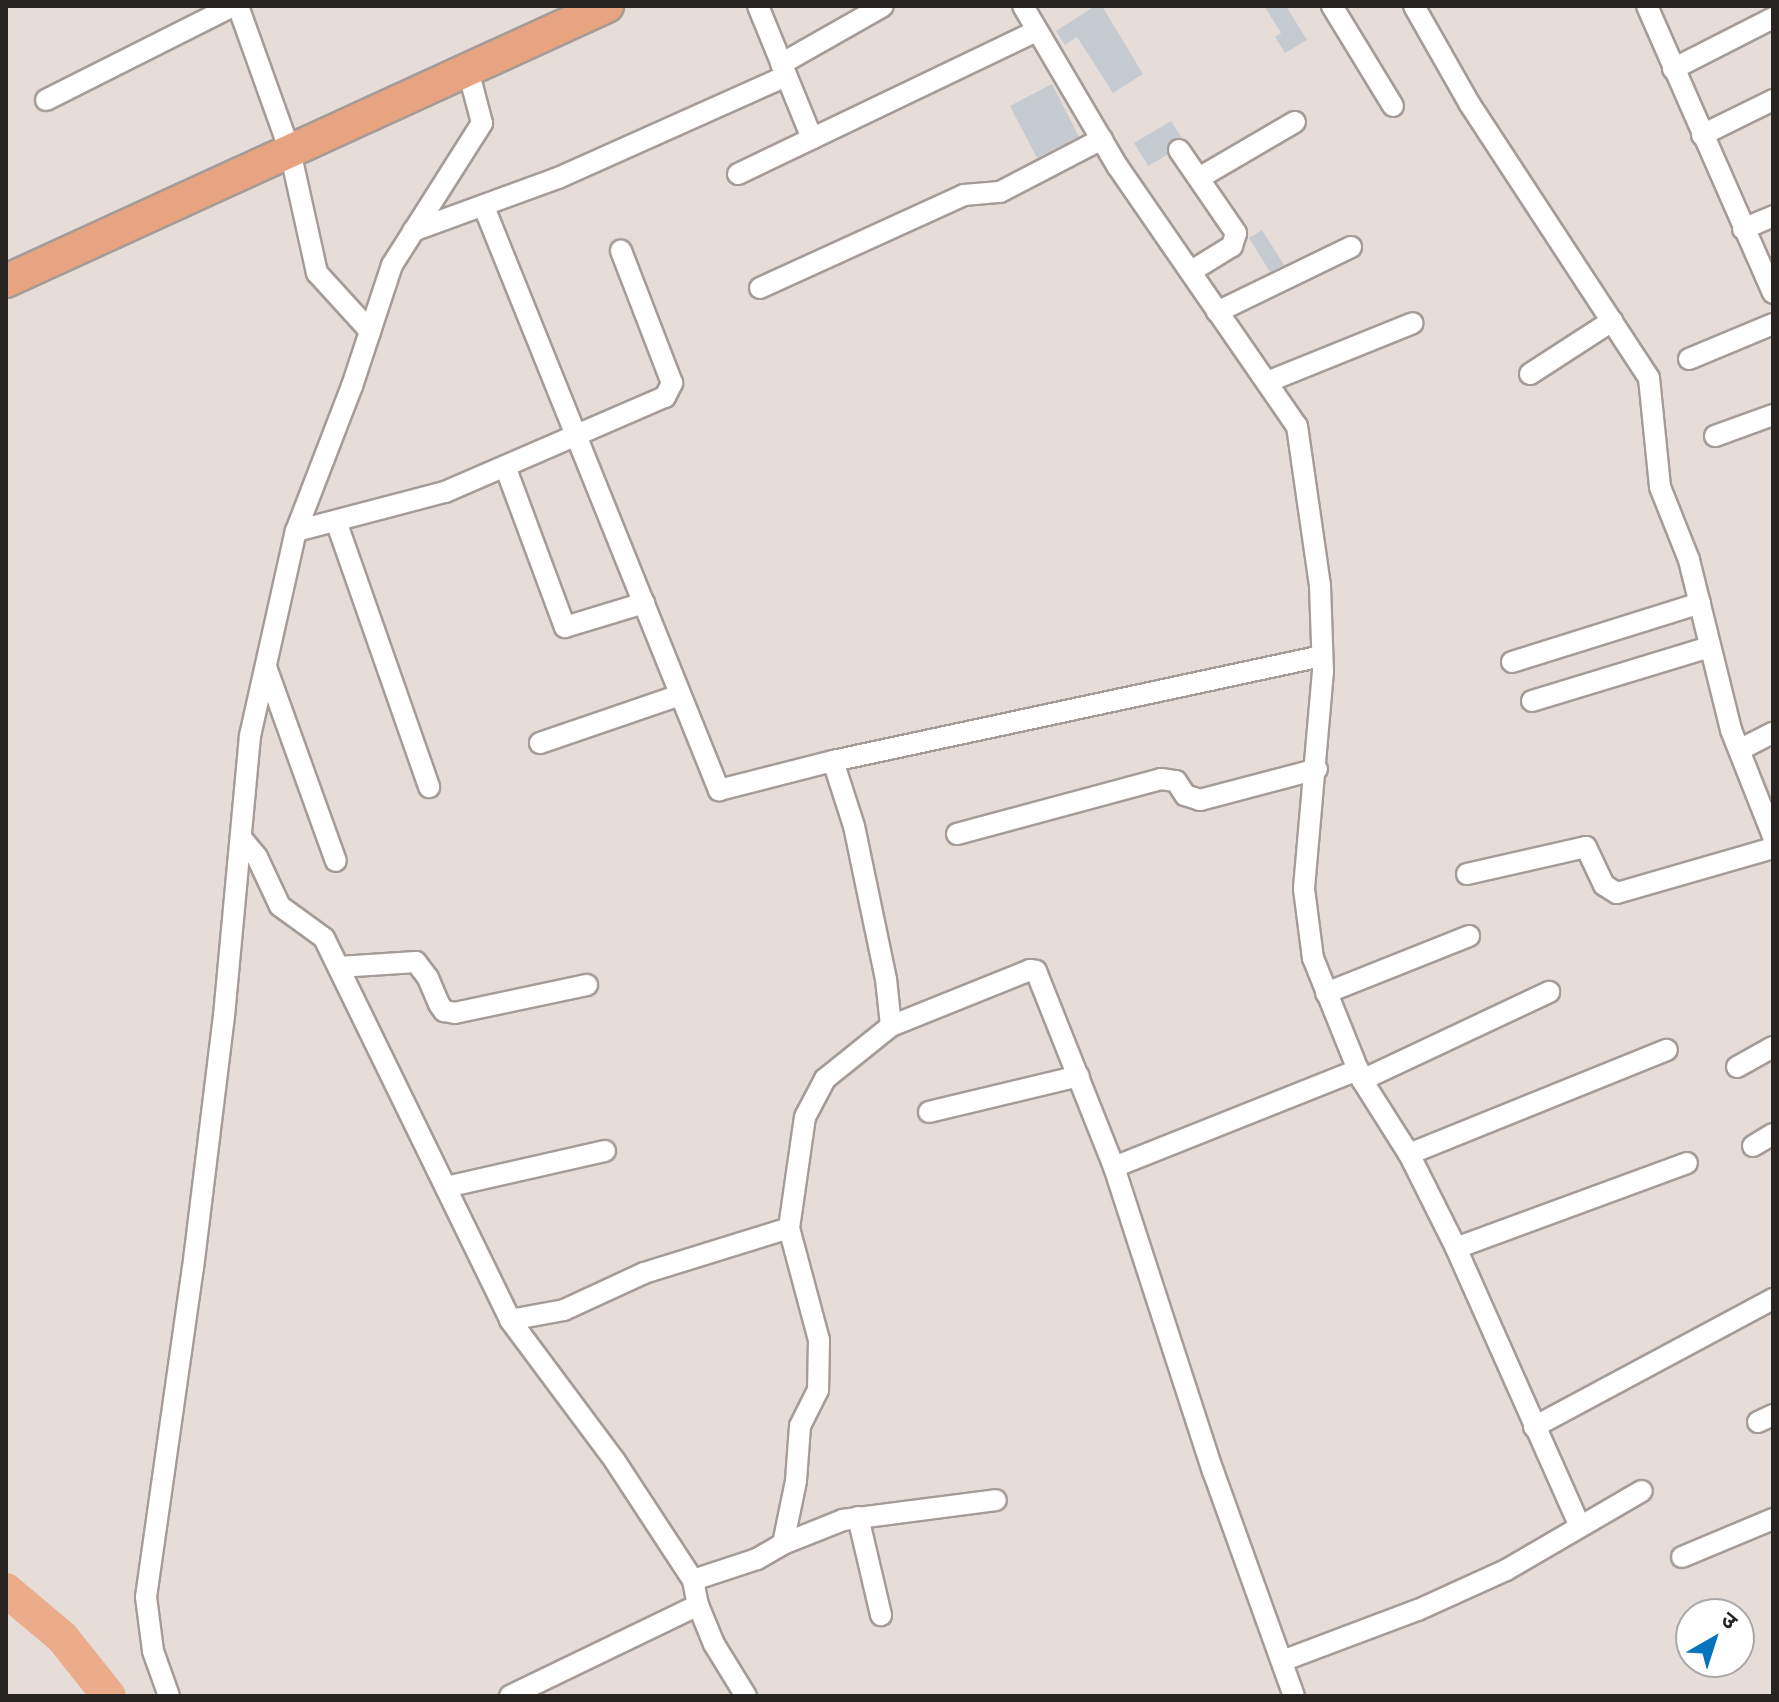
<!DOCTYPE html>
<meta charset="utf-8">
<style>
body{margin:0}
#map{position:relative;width:1779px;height:1702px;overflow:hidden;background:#e6ddd9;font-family:"DM Sans","Noto Sans Devanagari",sans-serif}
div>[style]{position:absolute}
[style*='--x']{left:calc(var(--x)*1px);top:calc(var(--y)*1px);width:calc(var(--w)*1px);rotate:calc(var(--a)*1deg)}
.river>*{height:34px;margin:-17px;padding:0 17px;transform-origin:17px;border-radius:17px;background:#ebac8c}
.building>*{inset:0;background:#c5cbd1}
.roads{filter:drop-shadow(2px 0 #a59c98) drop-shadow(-2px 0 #a59c98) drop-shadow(0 2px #a59c98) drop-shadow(0 -2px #a59c98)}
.minor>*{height:20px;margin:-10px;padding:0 10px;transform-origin:10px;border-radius:10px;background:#fff}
.trunk>*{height:32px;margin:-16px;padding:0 16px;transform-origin:16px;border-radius:16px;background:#e8a480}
span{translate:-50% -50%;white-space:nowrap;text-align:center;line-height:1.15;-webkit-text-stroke:6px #fff;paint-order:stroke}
.frame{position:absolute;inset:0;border:8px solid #272422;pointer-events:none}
.north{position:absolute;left:1675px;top:1598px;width:80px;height:80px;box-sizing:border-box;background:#fff;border:2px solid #a9a7a7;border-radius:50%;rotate:39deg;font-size:22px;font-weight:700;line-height:32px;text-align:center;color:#272422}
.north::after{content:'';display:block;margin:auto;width:28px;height:36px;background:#0573be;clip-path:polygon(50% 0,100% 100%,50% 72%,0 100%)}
</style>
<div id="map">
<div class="river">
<i style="--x:6;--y:1590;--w:73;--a:40"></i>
<i style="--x:62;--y:1637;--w:75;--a:51.5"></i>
</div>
<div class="building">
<i style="clip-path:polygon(1095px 6px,1102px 6px,1143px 74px,1113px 93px,1077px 37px,1065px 45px,1056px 31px)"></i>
<i style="clip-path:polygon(1264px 6px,1286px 6px,1307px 40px,1285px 53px,1275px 37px,1281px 33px)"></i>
<i style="clip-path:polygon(1052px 84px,1079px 137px,1037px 158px,1010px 106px)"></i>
<i style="clip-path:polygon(1171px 121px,1182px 138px,1171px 140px,1167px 155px,1148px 166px,1134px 143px)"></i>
<i style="clip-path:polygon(1262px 230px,1284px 265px,1270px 272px,1249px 238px)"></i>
</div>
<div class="roads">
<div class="minor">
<i style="--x:238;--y:6;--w:154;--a:70.3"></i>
<i style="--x:290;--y:151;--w:125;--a:77.5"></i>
<i style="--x:317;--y:273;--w:79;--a:47.6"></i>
<i style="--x:758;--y:6;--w:143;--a:67.8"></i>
<i style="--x:1023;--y:6;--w:187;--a:59.5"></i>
<i style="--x:1118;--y:167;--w:315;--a:55.4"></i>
<i style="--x:1297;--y:426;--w:162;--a:81.8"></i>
<i style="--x:1320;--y:586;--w:85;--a:88"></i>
<i style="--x:1323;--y:671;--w:219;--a:95"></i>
<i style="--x:1304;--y:889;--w:70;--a:82.6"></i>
<i style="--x:1313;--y:958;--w:131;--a:68.1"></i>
<i style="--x:1362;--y:1080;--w:88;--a:57.6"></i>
<i style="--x:1409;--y:1154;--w:105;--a:63.4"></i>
<i style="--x:1456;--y:1248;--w:304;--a:66"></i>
<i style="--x:1332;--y:6;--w:117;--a:58.6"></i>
<i style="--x:1414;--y:6;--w:112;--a:60.4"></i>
<i style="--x:1469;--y:103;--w:329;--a:56.8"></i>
<i style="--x:1649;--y:378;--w:110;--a:84.2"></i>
<i style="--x:1660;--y:487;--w:79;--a:68.3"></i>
<i style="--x:1689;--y:560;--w:175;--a:76.1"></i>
<i style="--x:1731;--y:730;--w:114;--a:68.4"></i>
<i style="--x:1647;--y:6;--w:313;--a:66.3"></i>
<i style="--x:781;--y:64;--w:117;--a:-29.6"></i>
<i style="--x:1673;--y:69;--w:112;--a:-27"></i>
<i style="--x:46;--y:100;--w:209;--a:-26.7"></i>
<i style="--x:1702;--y:135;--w:79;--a:-26.2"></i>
<i style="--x:1179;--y:150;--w:101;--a:55.5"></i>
<i style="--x:1236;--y:233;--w:14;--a:107"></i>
<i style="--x:1232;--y:246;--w:49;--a:148.2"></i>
<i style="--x:738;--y:174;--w:331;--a:-25.6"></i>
<i style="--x:1199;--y:178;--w:111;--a:-30.3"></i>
<i style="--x:484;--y:207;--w:629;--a:68.05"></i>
<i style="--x:719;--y:790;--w:118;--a:-14.3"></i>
<i style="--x:833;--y:761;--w:500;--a:-12.12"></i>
<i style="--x:1743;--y:229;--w:33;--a:-23"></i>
<i style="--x:413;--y:231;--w:154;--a:-20.1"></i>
<i style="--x:558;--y:178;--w:250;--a:-24.1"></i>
<i style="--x:760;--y:288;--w:224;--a:-24.5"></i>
<i style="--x:964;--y:195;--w:36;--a:-5"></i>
<i style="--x:1000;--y:192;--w:115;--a:-27.5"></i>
<i style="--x:1217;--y:312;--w:149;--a:-25.9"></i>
<i style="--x:1689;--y:359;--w:91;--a:-22.6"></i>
<i style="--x:1530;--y:374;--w:98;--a:-32.9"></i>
<i style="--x:1267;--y:382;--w:157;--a:-22"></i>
<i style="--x:1715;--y:436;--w:62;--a:-19.9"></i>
<i style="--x:505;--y:466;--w:172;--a:69.6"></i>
<i style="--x:565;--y:627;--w:83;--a:-16.9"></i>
<i style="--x:336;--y:521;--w:282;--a:70.7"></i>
<i style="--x:296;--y:531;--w:154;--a:-14.7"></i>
<i style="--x:445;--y:492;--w:240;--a:-23.4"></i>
<i style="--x:665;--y:397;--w:16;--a:-63"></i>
<i style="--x:672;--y:383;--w:142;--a:-111.1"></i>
<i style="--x:1512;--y:662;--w:197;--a:-17.4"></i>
<i style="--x:266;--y:667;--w:206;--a:70.2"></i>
<i style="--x:1532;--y:701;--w:186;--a:-16.9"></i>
<i style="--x:540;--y:743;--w:148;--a:-18.9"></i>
<i style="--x:1741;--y:749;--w:36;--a:-27"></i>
<i style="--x:833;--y:761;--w:68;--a:72.1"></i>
<i style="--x:854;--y:826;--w:156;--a:78.2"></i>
<i style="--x:886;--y:979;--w:47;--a:83.9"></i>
<i style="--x:957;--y:834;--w:211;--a:-15.1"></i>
<i style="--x:1161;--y:779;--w:15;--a:8"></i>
<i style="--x:1176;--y:781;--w:17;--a:57"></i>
<i style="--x:1185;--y:795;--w:16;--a:18"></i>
<i style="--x:1200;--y:800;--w:121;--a:-14.8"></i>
<i style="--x:242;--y:839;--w:23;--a:50"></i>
<i style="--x:257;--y:857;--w:54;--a:64.9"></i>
<i style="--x:280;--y:906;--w:54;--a:36"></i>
<i style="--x:324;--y:938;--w:425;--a:64"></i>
<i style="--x:510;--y:1320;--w:176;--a:53.3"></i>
<i style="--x:615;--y:1461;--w:142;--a:56.8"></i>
<i style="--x:693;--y:1580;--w:25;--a:79"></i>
<i style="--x:698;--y:1605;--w:42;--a:67.7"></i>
<i style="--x:714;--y:1644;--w:61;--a:58.4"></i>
<i style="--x:1467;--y:874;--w:122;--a:-12.8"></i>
<i style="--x:1586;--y:847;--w:42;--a:64.7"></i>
<i style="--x:1604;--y:885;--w:15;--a:32"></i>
<i style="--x:1617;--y:893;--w:162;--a:-16.1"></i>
<i style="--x:339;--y:967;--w:77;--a:-3.7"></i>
<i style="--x:416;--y:962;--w:20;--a:53"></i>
<i style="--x:428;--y:978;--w:28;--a:67"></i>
<i style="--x:439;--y:1004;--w:9;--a:54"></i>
<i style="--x:444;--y:1011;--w:11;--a:10"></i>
<i style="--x:455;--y:1013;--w:135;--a:-12"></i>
<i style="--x:1326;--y:993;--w:154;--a:-21.7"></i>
<i style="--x:1737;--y:1067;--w:41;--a:-29.1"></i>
<i style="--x:1362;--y:1080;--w:207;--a:-25.2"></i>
<i style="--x:929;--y:1112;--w:154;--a:-13.5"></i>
<i style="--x:1753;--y:1146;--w:23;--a:-31"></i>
<i style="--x:1409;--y:1154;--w:278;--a:-22"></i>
<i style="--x:1114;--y:1167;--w:263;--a:-21.7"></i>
<i style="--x:446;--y:1187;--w:163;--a:-12.8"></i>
<i style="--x:789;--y:1228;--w:112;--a:-81.8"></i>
<i style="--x:805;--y:1117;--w:43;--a:-62.2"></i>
<i style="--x:825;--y:1079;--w:85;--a:-38.8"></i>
<i style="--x:891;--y:1026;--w:150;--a:-21.9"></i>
<i style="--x:1030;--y:970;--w:6;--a:9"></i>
<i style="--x:1036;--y:971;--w:211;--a:68.3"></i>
<i style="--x:1114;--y:1167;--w:320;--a:72"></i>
<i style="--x:1213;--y:1471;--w:239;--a:70.2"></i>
<i style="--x:1456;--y:1248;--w:246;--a:-20.2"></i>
<i style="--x:510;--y:1320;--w:55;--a:-10.5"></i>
<i style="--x:564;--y:1310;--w:88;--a:-24.8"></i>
<i style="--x:644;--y:1273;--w:152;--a:-17.2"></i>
<i style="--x:789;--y:1228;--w:116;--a:75"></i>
<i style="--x:819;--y:1340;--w:50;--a:91.1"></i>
<i style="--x:818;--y:1390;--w:40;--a:116.6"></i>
<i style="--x:800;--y:1426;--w:55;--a:94.2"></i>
<i style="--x:796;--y:1481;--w:64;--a:101.7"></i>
<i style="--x:783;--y:1544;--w:30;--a:150"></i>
<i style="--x:757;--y:1559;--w:67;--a:161.8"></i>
<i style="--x:1758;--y:1422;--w:17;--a:-25"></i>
<i style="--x:1534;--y:1427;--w:271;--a:-28.2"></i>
<i style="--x:858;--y:1517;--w:101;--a:76.8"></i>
<i style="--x:783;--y:1544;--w:65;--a:-21.8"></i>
<i style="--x:843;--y:1520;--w:154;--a:-7.4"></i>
<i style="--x:1682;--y:1557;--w:99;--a:-22.7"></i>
<i style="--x:1282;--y:1661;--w:145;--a:-20.6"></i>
<i style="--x:1418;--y:1610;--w:97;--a:-24.4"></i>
<i style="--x:1506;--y:1570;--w:157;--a:-30.2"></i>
<i style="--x:169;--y:1696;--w:48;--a:-109.6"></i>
<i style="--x:153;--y:1651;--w:54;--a:-97.4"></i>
<i style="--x:146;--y:1597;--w:332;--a:-81.9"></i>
<i style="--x:193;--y:1268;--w:254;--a:-83"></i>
<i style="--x:224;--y:1016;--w:281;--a:-84.7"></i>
<i style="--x:250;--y:736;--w:210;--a:-77.4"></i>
<i style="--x:296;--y:531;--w:155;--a:-68.9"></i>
<i style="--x:352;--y:386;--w:127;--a:-71.7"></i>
<i style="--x:392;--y:265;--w:168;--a:-57.6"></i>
<i style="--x:482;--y:123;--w:55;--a:-104.8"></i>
<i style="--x:510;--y:1696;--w:209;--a:-25.8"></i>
</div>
<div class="trunk">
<i style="--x:6;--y:281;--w:661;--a:-24.59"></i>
</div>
</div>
<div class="frame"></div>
<div class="north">उ</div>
</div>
